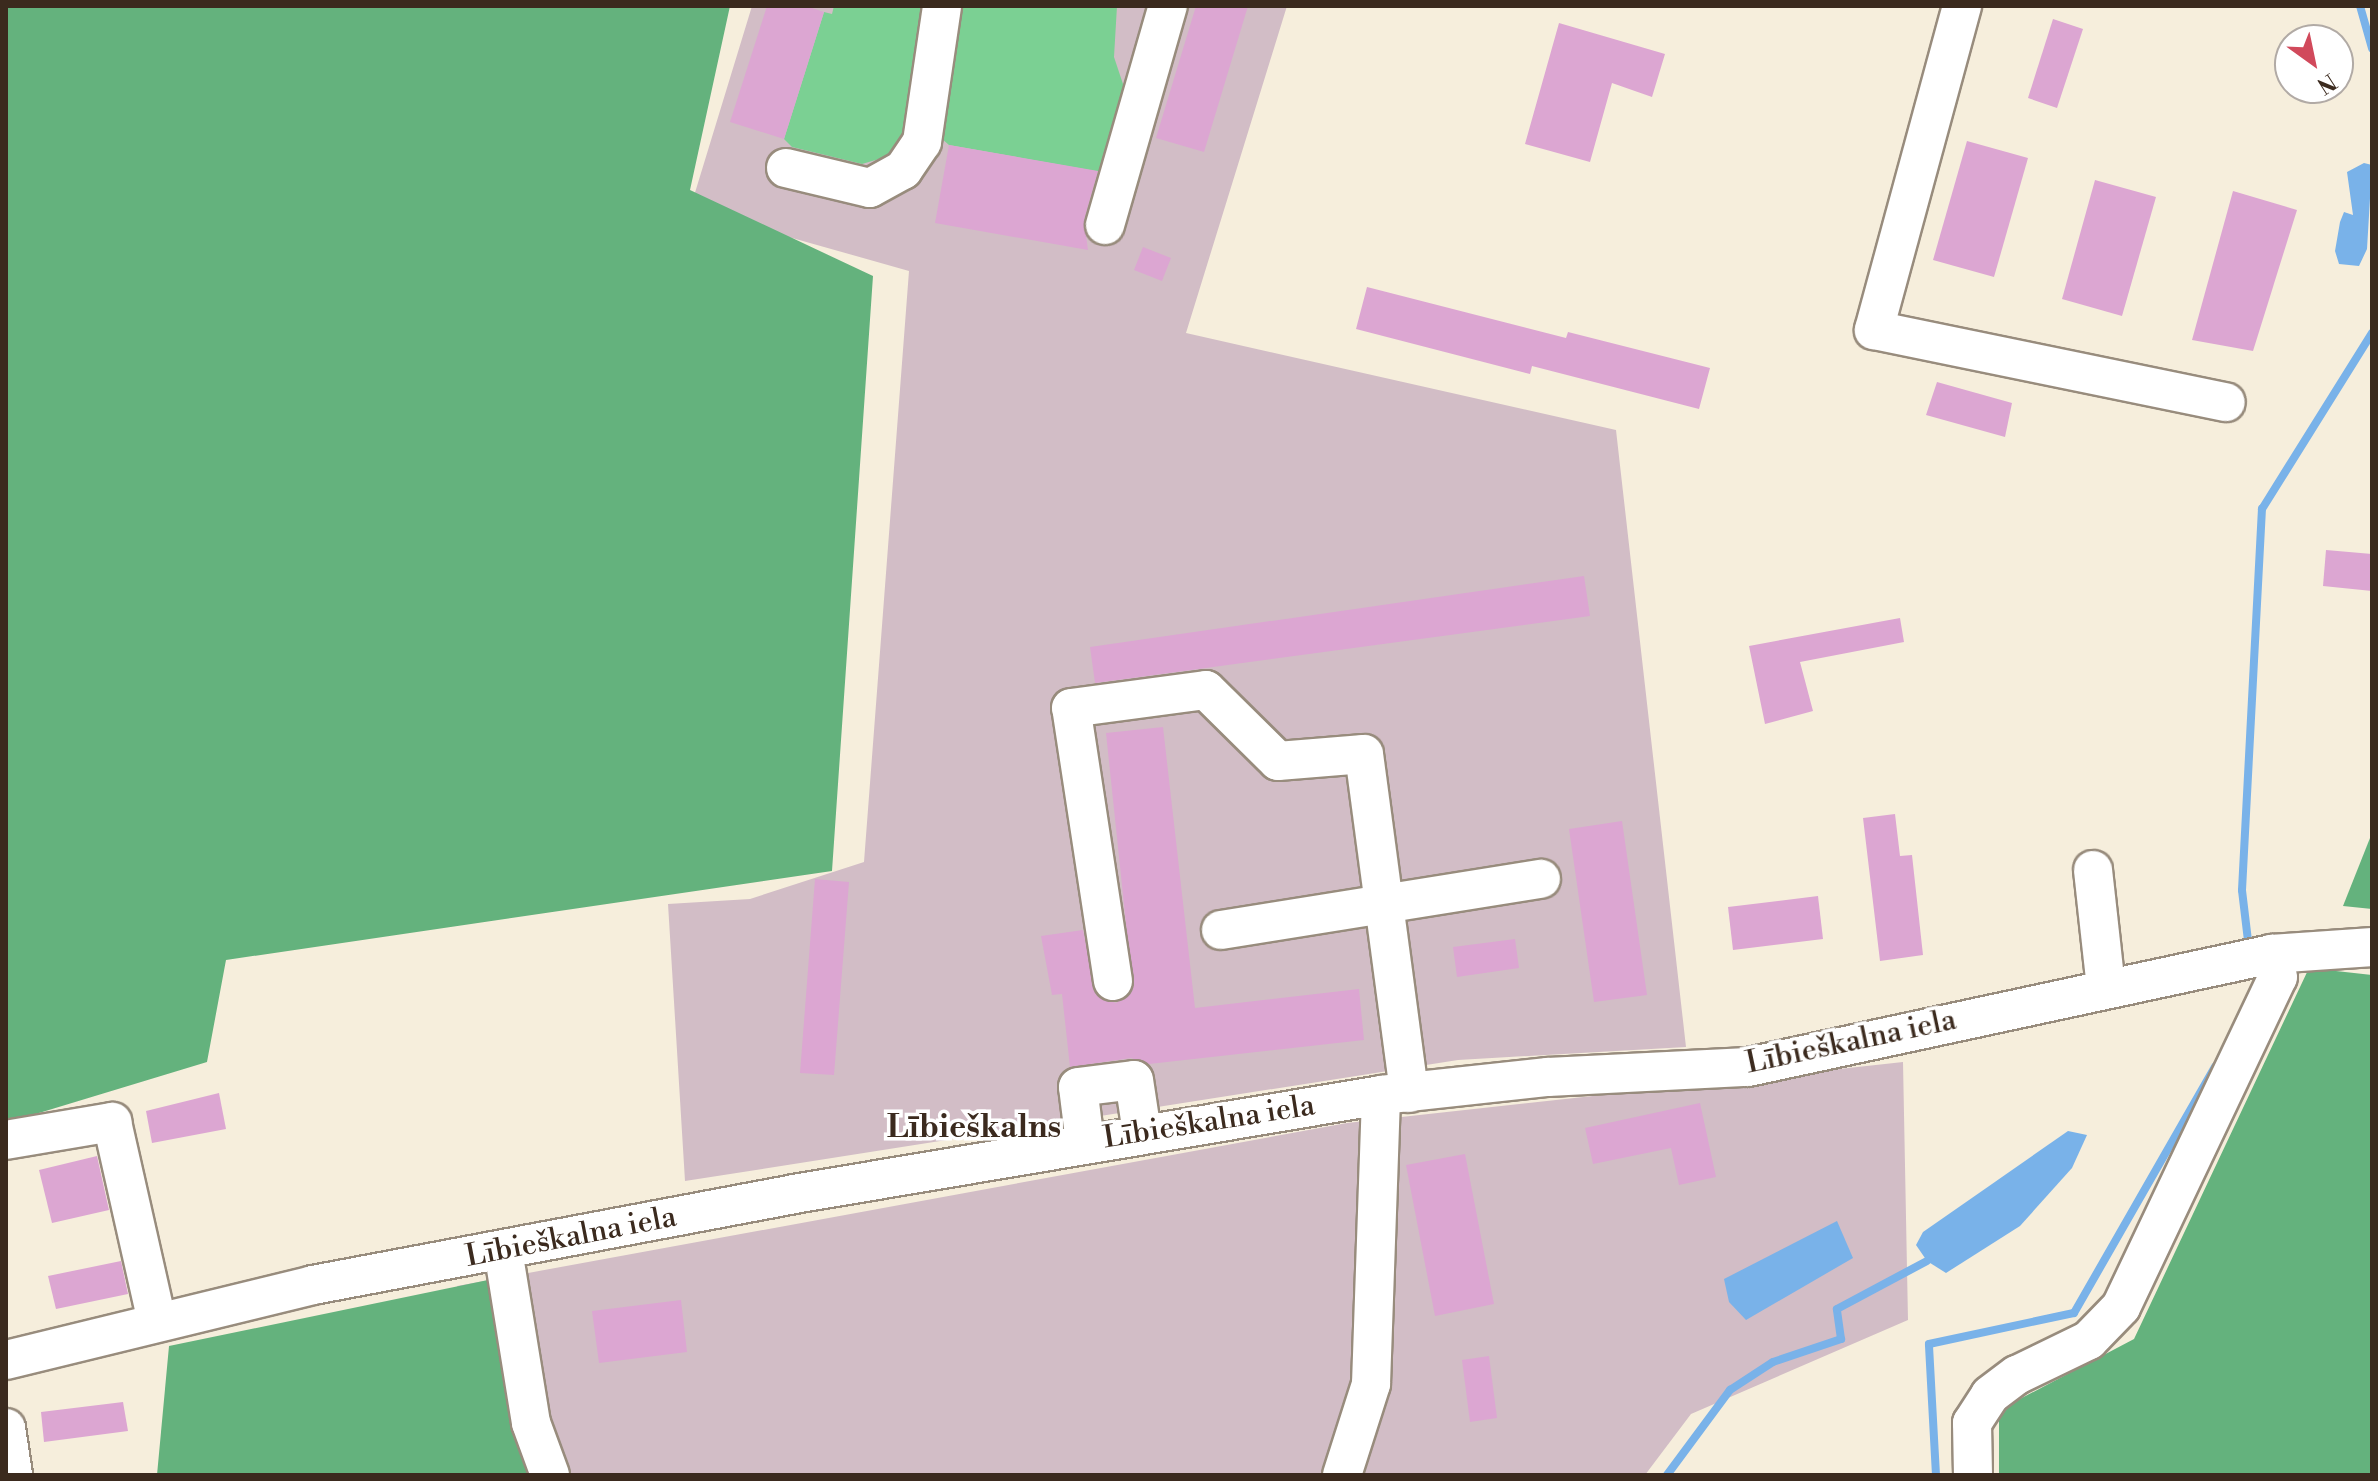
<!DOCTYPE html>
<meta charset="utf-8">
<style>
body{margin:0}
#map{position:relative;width:2378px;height:1481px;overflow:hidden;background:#f6eedc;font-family:"Libre Bodoni",serif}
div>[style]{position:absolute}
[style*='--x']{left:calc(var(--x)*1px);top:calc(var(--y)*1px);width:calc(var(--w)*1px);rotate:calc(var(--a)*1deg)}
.industrial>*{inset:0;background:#d2bdc6}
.green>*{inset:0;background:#7bd093}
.forest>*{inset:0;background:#64b27d}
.water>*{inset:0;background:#79b2e9}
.stream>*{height:8px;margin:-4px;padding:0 4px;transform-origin:4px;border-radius:4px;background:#79b2e9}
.building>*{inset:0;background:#dca6d2}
.roads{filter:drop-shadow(2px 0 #988c7d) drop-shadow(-2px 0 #988c7d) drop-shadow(0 2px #988c7d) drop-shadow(0 -2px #988c7d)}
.minor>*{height:38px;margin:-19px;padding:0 19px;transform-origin:19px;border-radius:19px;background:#fff}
span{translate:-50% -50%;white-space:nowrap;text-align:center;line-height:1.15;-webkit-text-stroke:7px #fff;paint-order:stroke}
.street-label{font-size:30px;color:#3b2a1e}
.neighbourhood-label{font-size:32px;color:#3b2a1e;font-weight:700}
.frame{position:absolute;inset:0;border:8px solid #3b2a1e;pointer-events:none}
.north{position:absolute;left:2274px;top:24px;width:80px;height:80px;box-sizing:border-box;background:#fff;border:2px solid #b1aaa5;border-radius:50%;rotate:147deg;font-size:22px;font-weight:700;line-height:32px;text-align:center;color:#3b2a1e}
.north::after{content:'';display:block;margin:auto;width:28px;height:36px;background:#d1495b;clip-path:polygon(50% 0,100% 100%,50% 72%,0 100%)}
</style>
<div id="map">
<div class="industrial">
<i style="clip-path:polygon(752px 6px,1287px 6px,1186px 333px,1616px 430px,1686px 1047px,1458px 1060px,685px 1181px,668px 904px,750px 899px,864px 862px,909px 271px,690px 209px)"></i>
<i style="clip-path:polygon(1903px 1062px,1908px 1320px,1691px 1414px,1645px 1475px,514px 1475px,457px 1286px,1347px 1123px)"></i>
</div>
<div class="green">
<i style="clip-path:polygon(834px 6px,932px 6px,919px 103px,896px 154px,862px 164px,792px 147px,784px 139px,824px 12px,832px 14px)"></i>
<i style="clip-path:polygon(956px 6px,1117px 6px,1114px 57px,1126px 93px,1101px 172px,949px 145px,933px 131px)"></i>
</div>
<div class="forest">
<i style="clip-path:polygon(6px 6px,730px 6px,690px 190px,873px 276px,832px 871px,226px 960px,207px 1062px,6px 1123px)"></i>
<i style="clip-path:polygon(2372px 833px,2372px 909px,2343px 906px)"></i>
<i style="clip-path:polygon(2309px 968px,2372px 975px,2372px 1475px,1999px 1475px,1999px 1410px,2134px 1339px)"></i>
<i style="clip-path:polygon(488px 1280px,534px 1475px,157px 1475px,169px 1346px)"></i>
</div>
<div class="water">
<i style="clip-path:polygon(2364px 163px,2372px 165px,2367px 249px,2359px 266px,2339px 264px,2335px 251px,2340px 222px,2344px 212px,2353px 215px,2347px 172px)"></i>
<i style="clip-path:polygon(2068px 1131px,2087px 1135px,2072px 1168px,2020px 1226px,1946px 1273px,1927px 1261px,1916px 1245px,1923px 1232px)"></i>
<i style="clip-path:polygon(1837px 1221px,1853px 1258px,1746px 1320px,1729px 1302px,1724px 1279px)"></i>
</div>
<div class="stream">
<i style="--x:2360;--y:6;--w:44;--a:74.1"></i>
<i style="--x:2249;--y:949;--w:59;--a:-96.8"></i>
<i style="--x:2242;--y:890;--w:382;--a:-87"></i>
<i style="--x:2262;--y:509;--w:208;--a:-58"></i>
<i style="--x:1667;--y:1475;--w:106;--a:-53.5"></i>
<i style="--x:1730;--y:1390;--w:51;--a:-33.1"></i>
<i style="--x:1773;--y:1362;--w:72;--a:-18.7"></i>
<i style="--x:1841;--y:1339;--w:30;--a:-98"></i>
<i style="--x:1837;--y:1309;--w:102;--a:-28.1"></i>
<i style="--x:1936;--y:1475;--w:131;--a:-93.1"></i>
<i style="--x:1929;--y:1344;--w:148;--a:-12.1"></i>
<i style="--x:2074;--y:1313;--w:284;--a:-60.2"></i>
</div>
<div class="building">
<i style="clip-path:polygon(767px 6px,806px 6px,824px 12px,784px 139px,730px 122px)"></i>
<i style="clip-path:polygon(1196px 6px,1248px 6px,1204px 152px,1156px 138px)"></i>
<i style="clip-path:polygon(2053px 19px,2083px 29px,2057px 108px,2028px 98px)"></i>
<i style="clip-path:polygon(1559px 23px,1665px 54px,1652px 97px,1612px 83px,1590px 162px,1525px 144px)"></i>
<i style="clip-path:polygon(1967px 141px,2028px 158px,1994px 277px,1933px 260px)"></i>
<i style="clip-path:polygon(949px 145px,1098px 171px,1084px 220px,1088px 250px,935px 223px)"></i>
<i style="clip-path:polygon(2095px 180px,2156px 197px,2122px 316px,2062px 299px)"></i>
<i style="clip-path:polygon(2233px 191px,2297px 210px,2253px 351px,2192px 340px)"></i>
<i style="clip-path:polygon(1143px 247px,1171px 258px,1162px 281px,1134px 270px)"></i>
<i style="clip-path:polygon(1367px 287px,1566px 338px,1568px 332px,1710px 368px,1699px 409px,1532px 366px,1530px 374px,1356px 329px)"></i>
<i style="clip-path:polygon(1937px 382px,2012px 403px,2005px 437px,1926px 415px)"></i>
<i style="clip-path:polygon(2326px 550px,2372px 554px,2372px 591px,2323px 586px)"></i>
<i style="clip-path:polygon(1584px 576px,1590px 616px,1095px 683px,1090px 647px)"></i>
<i style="clip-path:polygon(1900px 618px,1904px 642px,1800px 662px,1813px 711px,1765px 724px,1749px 646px)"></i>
<i style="clip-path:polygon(1163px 727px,1195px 1008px,1359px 989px,1364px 1040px,1149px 1064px,1131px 1058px,1070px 1067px,1062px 994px,1052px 995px,1041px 936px,1083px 930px,1096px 995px,1116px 1003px,1133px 990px,1106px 733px)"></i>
<i style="clip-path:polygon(1895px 814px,1900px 856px,1912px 855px,1923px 955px,1880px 961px,1863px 818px)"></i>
<i style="clip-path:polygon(1622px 821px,1647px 995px,1594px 1002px,1569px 829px)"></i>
<i style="clip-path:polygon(815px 879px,849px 882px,834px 1075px,800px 1073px)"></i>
<i style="clip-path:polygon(1818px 896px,1823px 939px,1733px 950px,1728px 907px)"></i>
<i style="clip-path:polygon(1515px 939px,1519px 968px,1457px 977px,1453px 947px)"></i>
<i style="clip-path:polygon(219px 1093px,226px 1129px,152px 1143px,146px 1111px)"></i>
<i style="clip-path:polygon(1700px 1103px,1716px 1177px,1679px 1185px,1671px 1148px,1593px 1164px,1585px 1128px)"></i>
<i style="clip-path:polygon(1465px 1154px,1494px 1304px,1435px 1316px,1406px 1165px)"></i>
<i style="clip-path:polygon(97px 1156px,109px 1210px,52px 1223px,39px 1170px)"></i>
<i style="clip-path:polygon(121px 1261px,128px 1294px,56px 1309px,48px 1276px)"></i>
<i style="clip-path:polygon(681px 1300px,687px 1352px,599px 1363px,592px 1311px)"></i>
<i style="clip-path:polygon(1489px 1356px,1497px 1418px,1470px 1422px,1462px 1360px)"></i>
<i style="clip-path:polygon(123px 1402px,128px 1431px,44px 1442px,41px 1412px)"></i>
</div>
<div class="roads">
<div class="minor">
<i style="--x:1962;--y:6;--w:336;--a:105.2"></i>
<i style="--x:1874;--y:330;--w:359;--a:11.6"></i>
<i style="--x:786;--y:168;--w:86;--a:13.4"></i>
<i style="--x:870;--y:188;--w:38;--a:-29"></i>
<i style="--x:903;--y:170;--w:34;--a:-56"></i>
<i style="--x:922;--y:142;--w:137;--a:-81.6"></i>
<i style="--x:1105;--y:225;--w:228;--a:-74"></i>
<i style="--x:2093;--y:870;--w:119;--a:83.7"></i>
<i style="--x:1221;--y:930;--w:324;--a:-9.1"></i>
<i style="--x:1113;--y:981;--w:276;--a:-98.7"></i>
<i style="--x:1071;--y:708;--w:136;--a:-7.6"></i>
<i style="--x:1206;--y:690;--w:101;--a:44.6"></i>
<i style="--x:1278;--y:761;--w:86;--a:-4.7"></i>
<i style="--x:1364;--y:754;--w:342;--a:82.4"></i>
<i style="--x:6;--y:1140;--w:108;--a:-9.6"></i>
<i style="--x:112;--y:1122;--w:204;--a:77.3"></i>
<i style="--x:1085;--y:1143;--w:56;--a:-97.1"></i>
<i style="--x:1078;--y:1087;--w:56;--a:-7.1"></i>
<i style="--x:1134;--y:1080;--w:54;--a:81.4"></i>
<i style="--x:503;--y:1250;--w:175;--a:80.8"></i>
<i style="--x:531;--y:1423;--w:55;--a:69.9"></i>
<i style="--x:6;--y:1360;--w:316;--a:-13.7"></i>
<i style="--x:313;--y:1285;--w:490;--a:-10.7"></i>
<i style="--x:794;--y:1194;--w:595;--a:-9.57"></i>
<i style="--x:1381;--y:1095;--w:168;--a:-6.2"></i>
<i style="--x:1548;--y:1077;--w:200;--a:-2.9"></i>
<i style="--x:1748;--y:1067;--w:536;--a:-12.17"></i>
<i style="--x:2272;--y:954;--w:100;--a:-4"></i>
<i style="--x:6;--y:1428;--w:48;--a:81.5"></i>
<i style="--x:1342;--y:1475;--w:96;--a:-72.3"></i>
<i style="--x:1371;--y:1384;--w:289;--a:-88"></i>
<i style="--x:1973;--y:1475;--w:52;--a:-91.1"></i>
<i style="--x:1972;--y:1423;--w:33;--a:-57"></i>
<i style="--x:1990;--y:1395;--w:34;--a:-37"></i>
<i style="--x:2017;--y:1375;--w:80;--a:-25.9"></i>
<i style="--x:2089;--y:1340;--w:46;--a:-45.9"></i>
<i style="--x:2121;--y:1307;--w:365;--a:-64.6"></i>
<i style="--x:2278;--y:977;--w:24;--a:-105"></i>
</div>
</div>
<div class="street-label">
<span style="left:1851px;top:1042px;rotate:-12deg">Lībieškalna iela</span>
<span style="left:1209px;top:1122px;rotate:-9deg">Lībieškalna iela</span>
<span style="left:571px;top:1237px;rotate:-11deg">Lībieškalna iela</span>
</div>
<div class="neighbourhood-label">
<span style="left:974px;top:1127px">Lībieškalns</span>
</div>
<div class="frame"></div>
<div class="north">N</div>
</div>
